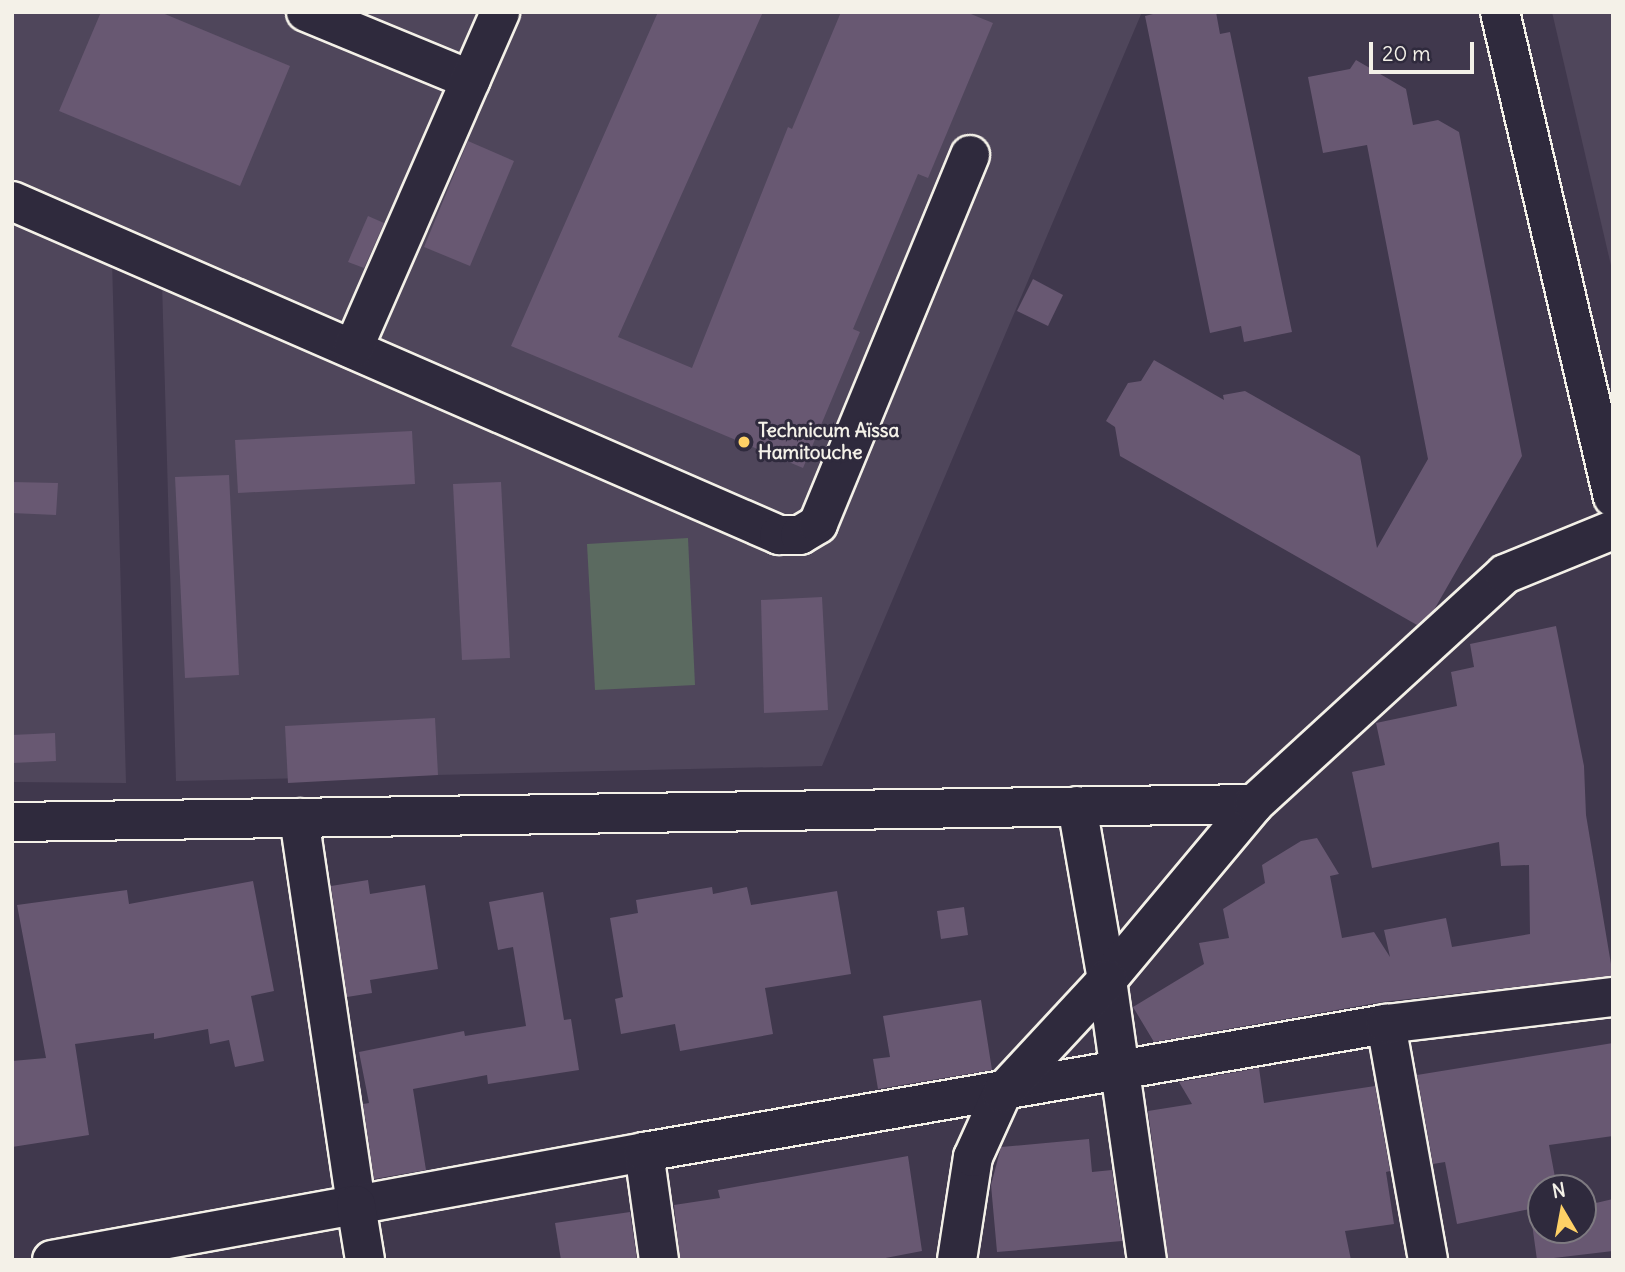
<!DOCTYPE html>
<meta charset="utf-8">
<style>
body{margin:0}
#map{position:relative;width:1625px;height:1272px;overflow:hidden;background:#40384d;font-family:Delius,sans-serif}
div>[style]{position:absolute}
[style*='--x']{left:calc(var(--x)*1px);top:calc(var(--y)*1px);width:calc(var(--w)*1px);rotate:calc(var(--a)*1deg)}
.built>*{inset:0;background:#4f465b}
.green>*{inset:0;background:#5b6a60}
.building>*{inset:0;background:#685872}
.roads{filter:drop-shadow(2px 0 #f4f1e8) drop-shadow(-2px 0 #f4f1e8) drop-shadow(0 2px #f4f1e8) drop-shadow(0 -2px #f4f1e8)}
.minor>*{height:38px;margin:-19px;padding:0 19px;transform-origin:19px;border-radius:19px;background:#2f2a3d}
.dots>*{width:19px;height:19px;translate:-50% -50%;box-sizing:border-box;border:4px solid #2f2a3d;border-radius:50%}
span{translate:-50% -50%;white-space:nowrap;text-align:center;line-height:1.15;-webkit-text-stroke:6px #2f2a3d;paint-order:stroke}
.poi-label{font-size:19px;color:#f4f1e8;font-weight:700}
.left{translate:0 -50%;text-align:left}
.frame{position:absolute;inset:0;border:14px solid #f4f1e8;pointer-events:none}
.north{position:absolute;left:1527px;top:1174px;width:70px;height:70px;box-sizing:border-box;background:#2f2a3d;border:2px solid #7e7a81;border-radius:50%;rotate:350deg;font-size:19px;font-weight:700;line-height:28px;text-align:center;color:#f4f1e8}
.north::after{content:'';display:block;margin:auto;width:24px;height:32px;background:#ffd166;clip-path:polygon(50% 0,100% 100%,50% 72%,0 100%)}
.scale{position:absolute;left:1369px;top:42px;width:105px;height:32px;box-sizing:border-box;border:4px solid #f4f1e8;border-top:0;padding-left:9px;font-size:21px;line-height:24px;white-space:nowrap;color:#f4f1e8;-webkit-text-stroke:5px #2f2a3d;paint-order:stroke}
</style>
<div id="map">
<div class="built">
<i style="clip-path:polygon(12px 12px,1142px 12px,822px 766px,176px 781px,162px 282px,112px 260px,126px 783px,12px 782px)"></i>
<i style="clip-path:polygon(1552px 12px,1613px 12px,1613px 274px)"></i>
</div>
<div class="green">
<i style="clip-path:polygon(688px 538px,695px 685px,595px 690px,587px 544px)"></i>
</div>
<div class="building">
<i style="clip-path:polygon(101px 12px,160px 12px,290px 66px,240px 186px,59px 111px)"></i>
<i style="clip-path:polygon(658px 12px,763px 12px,618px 337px,692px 368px,788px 127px,792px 129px,841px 12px,966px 12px,993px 23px,928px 178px,918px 174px,853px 329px,860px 332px,803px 468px,511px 346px)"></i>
<i style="clip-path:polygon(1161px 12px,1216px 12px,1220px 34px,1230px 32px,1292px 332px,1244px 342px,1241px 326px,1210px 333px,1145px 16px)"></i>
<i style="clip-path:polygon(1356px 60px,1406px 89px,1413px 125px,1438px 120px,1459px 132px,1522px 456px,1434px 610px,1417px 625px,1120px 456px,1115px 427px,1106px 421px,1128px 383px,1141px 381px,1154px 360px,1224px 400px,1223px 395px,1245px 391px,1360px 456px,1377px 548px,1428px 459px,1367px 145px,1323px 153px,1308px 77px,1350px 69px)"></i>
<i style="clip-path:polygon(468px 141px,514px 161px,470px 266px,424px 247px)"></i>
<i style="clip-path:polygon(368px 216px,384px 223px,364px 268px,348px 262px)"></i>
<i style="clip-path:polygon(1033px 279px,1063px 295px,1048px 326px,1017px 311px)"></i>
<i style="clip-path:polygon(412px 431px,415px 484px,238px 493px,235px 440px)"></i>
<i style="clip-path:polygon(229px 475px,239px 675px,185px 678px,175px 477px)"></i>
<i style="clip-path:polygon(12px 482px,58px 483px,56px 515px,12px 513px)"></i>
<i style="clip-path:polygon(501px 482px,510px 658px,462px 660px,453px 484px)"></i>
<i style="clip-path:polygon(822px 597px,828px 710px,764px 713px,761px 600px)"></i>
<i style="clip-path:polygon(1556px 626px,1584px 766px,1586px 815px,1613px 976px,1382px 1002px,1154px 1042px,1133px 1007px,1204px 964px,1199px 943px,1229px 938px,1223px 909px,1265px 883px,1262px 865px,1301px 841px,1317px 838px,1339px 874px,1330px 876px,1342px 938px,1374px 932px,1390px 957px,1384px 930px,1446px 918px,1452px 947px,1530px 934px,1529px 865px,1501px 866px,1499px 842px,1372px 868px,1352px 772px,1385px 765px,1376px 723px,1457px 706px,1451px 672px,1474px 667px,1470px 644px)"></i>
<i style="clip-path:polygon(435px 718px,438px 775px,288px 783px,285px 726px)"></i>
<i style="clip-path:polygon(55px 733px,56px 761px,12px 763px,12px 735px)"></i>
<i style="clip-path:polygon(368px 880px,370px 894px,425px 885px,438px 969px,370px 980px,372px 993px,347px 997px,331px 886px)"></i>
<i style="clip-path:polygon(253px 881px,274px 991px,251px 996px,264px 1061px,235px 1067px,229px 1040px,210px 1044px,208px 1029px,154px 1039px,154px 1033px,75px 1044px,89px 1135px,12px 1147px,12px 1061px,46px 1058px,17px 905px,127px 890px,129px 904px)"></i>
<i style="clip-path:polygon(712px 887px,713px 894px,747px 887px,751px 905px,837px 891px,851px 974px,765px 988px,773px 1034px,680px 1051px,675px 1024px,621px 1034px,615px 999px,623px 997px,610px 918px,638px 913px,636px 900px)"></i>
<i style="clip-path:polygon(543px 892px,564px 1020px,571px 1019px,579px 1070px,488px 1084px,487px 1075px,413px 1089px,426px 1170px,374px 1179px,363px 1104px,369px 1103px,359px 1052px,464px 1031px,465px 1036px,526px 1026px,513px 947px,498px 950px,489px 902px)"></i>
<i style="clip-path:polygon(964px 907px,968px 935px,941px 939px,937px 911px)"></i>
<i style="clip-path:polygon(981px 1000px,992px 1070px,878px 1089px,873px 1059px,890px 1057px,883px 1016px)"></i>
<i style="clip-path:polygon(1613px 1043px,1613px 1136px,1549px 1145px,1557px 1188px,1541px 1188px,1541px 1230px,1583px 1230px,1583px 1206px,1613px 1199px,1613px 1251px,1537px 1260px,1530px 1209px,1457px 1224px,1445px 1162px,1433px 1164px,1417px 1075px)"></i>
<i style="clip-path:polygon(1259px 1068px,1264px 1103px,1375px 1086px,1390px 1171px,1386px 1172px,1394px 1224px,1345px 1231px,1351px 1260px,1168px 1260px,1148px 1111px,1192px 1104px,1179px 1082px)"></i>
<i style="clip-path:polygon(1089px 1139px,1092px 1172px,1112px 1170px,1122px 1241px,997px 1252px,991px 1185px,1001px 1147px)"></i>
<i style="clip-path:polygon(908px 1156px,922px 1251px,875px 1260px,680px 1260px,674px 1205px,720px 1198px,718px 1190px)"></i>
<i style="clip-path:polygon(630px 1212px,637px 1260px,561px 1260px,555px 1223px)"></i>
</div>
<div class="roads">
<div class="minor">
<i style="--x:306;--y:12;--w:178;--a:22.4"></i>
<i style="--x:1500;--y:12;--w:498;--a:76.9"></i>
<i style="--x:12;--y:201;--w:837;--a:23.53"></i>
<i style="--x:779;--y:535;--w:21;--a:0"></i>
<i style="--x:800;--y:535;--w:21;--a:-31"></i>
<i style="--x:818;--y:524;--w:399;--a:-67.6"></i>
<i style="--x:353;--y:349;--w:368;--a:-66.4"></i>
<i style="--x:1077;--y:806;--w:177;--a:80.2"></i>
<i style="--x:1107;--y:980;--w:229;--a:-50.1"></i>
<i style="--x:299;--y:818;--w:391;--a:81.6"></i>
<i style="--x:356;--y:1205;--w:293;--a:-10.4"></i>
<i style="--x:644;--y:1152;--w:109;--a:82.1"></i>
<i style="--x:12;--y:822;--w:1242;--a:-0.83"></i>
<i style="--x:1254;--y:804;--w:340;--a:-42.5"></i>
<i style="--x:1505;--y:574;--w:117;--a:-22.2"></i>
<i style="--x:1107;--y:980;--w:283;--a:81.9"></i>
<i style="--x:644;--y:1152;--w:753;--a:-9.79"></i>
<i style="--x:52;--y:1260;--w:309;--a:-10.3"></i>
<i style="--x:356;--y:1205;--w:56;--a:80.7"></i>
<i style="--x:957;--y:1260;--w:104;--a:-81.2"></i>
<i style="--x:973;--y:1157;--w:70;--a:-65.6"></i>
<i style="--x:1002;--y:1093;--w:154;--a:-47.1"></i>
<i style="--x:1428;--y:1260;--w:240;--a:-100.1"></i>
<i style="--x:1386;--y:1024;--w:229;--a:-6.8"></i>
</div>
</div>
<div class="dots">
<i style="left:744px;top:442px;background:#ffd166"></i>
</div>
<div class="poi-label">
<span class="left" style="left:758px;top:442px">Technicum Aïssa<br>Hamitouche</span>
</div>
<div class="frame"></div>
<div class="north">N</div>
<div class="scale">20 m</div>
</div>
